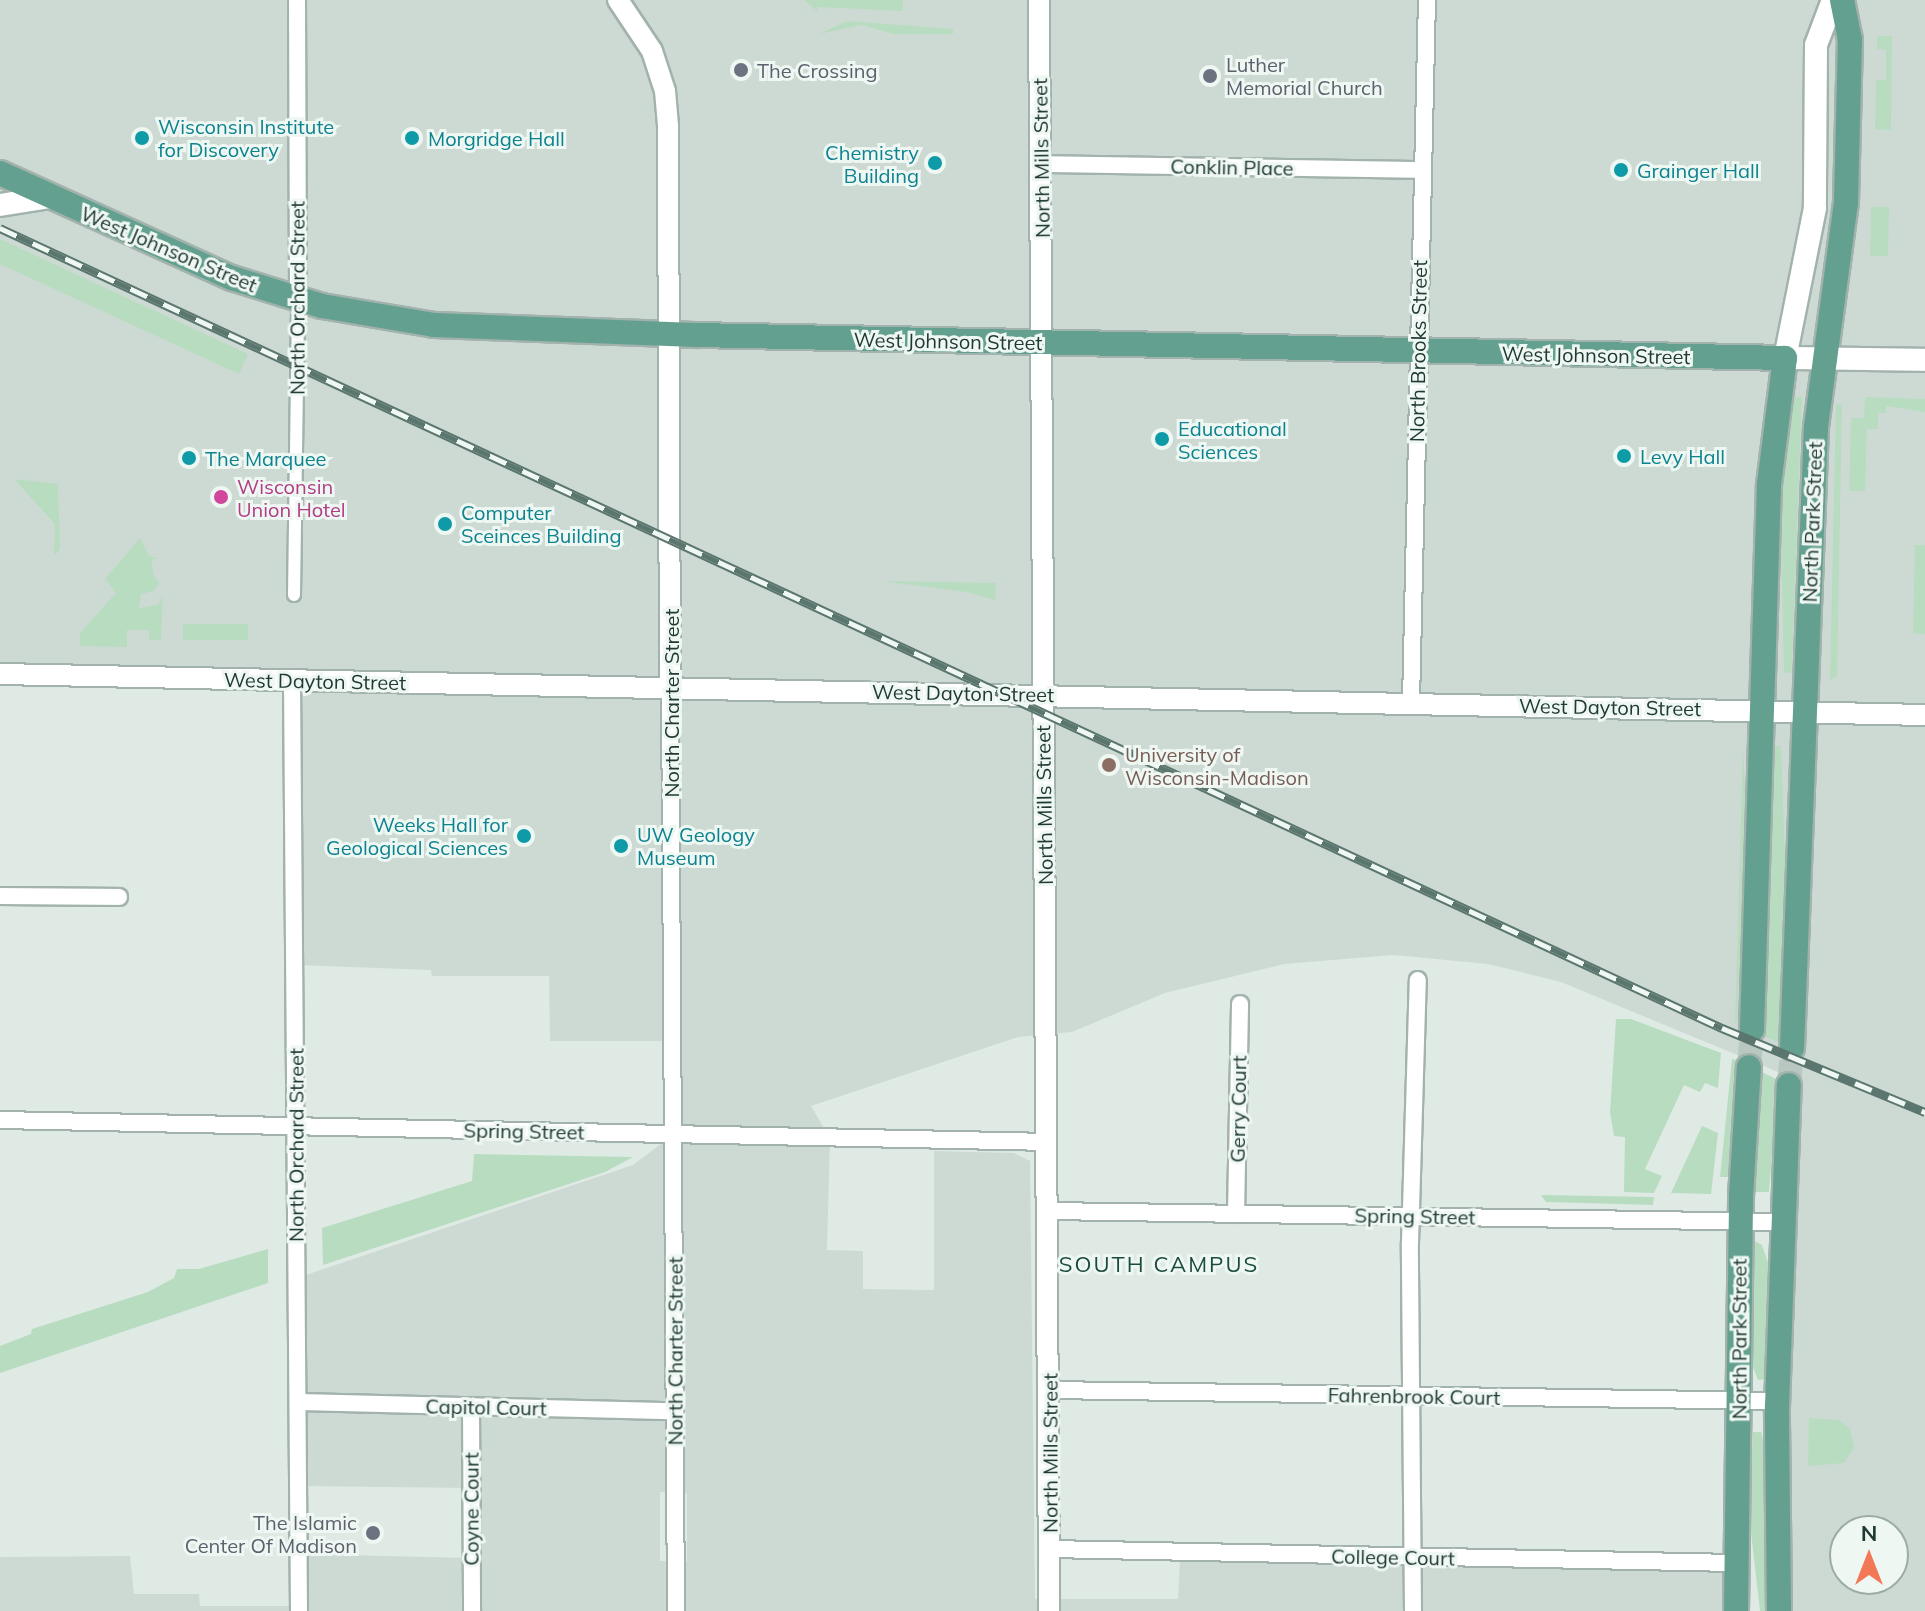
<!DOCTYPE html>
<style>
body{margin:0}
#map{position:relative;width:1925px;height:1611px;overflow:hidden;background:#dfeae5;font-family:Mulish,sans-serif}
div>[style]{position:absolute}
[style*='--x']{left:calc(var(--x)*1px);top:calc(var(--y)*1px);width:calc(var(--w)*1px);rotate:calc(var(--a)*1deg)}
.built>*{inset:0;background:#cddad4}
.green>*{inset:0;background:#b8dcc0}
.primary-tunnel>*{height:24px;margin-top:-12px;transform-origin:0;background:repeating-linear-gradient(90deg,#b9c7c1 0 24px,transparent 0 36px)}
.roads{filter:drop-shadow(2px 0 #a2b2ac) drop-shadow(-2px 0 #a2b2ac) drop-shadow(0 2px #a2b2ac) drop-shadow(0 -2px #a2b2ac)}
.pedestrian>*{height:12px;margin:-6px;padding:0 6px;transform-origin:6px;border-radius:6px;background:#fff}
.minor>*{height:16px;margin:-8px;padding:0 8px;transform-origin:8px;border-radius:8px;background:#fff}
.tertiary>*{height:20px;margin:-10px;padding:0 10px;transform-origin:10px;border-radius:10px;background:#fff}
.secondary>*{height:22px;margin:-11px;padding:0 11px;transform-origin:11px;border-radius:11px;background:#fff}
.primary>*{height:24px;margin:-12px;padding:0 12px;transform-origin:12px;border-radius:12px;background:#63a08f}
.rail>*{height:9px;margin-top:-4.5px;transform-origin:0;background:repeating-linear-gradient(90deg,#eff7f3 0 18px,#5a766e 0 36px);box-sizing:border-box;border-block:2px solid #5a766e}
.dots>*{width:22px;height:22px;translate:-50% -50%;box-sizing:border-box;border:4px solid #eff7f3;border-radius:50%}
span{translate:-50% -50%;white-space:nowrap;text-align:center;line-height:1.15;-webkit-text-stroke:6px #eff7f3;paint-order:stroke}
.worship-label{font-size:20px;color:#5b616d}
.left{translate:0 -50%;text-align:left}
.right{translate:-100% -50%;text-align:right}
.culture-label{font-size:20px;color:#0d838f}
.street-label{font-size:20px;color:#203a33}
.hotel-label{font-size:20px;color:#b23c85}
.education-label{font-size:20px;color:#785e54}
.neighbourhood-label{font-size:22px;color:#1c4c3f;letter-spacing:2px}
.north{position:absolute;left:1829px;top:1515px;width:80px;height:80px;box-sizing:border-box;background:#eff7f3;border:2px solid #9caba6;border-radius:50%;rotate:0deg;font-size:22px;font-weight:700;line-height:32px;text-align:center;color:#203a33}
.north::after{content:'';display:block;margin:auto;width:28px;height:36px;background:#f27856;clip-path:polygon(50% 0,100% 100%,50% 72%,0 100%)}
</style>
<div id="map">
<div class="built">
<i style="clip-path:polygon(evenodd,0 0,1925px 0,1925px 1611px,1779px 1611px,1790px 1077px,1561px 982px,1488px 964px,1394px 955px,1284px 964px,1165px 993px,1072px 1032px,1018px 1037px,811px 1106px,830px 1138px,827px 1250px,863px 1251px,863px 1289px,934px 1290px,934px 1151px,1014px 1153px,1030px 1161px,1035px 1599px,1178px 1599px,1180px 1559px,1737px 1563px,1736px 1611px,0 1611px,0 1557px,130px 1556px,134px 1594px,199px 1594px,200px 1606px,299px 1606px,299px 1554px,472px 1558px,471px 1488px,298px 1486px,297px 1278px,633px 1165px,674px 1134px,674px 1041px,550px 1041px,549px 976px,432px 976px,431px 970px,295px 965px,292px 680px,0 674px,0 0,660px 1492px,687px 1493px,687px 1562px,660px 1561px,660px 1492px,0 0,1845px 1531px,1893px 1531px,1893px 1579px,1845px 1579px,1845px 1531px)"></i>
</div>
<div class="green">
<i style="clip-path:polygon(804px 0,903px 0,903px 11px,818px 7px,817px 11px)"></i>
<i style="clip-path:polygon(847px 21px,953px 29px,953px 34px,893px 34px,862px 25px,819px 34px)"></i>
<i style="clip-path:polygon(1877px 36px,1892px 36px,1891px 130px,1875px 129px,1876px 80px,1886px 80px,1886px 50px,1877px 49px)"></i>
<i style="clip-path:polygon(1871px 207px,1889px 207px,1888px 256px,1870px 256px)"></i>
<i style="clip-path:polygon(0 239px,248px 354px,239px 374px,0 264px)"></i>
<i style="clip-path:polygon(1790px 397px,1802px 397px,1792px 662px,1791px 673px,1784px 673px,1780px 494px)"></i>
<i style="clip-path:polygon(1865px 397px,1925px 399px,1925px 412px,1886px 406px,1886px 413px,1878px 413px,1878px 429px,1867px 429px,1865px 491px,1849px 491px,1851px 418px,1864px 418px)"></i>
<i style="clip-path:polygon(1836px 404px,1842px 405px,1837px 677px,1830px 680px)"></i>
<i style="clip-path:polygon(14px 479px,58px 484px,60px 549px,54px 555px,55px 524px)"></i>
<i style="clip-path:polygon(140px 538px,149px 556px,157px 558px,152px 560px,153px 574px,159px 583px,154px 591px,141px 594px,139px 608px,158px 605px,163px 596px,161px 640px,149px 640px,149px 630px,127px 630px,127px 647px,80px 646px,80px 633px,116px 593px,105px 579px)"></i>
<i style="clip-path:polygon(1915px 545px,1925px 545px,1925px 634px,1913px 633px)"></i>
<i style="clip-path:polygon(881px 581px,996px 583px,995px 600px,967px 592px)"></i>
<i style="clip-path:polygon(183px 624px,248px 624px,248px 640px,183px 640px)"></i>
<i style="clip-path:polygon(1775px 746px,1781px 746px,1787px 917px,1780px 1043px,1764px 1036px)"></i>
<i style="clip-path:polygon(1743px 749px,1746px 806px,1737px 1023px,1735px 1022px)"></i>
<i style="clip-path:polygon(1616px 1019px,1631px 1019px,1721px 1053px,1718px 1088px,1705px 1083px,1700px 1092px,1684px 1085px,1645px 1169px,1662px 1176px,1654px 1193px,1624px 1192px,1625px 1137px,1614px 1136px,1610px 1112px)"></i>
<i style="clip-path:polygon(1732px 1059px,1736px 1060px,1729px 1177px,1720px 1177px)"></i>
<i style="clip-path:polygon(1762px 1072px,1778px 1080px,1769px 1192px,1755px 1192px)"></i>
<i style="clip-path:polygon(1702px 1126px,1718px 1133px,1711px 1194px,1671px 1193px)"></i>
<i style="clip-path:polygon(474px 1154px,633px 1157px,605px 1172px,323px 1265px,322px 1228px,472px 1181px)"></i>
<i style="clip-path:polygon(1541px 1195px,1654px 1197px,1653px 1205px,1546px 1202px)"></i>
<i style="clip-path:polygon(1753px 1240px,1762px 1245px,1770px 1268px,1767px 1379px,1758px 1380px,1751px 1362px)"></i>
<i style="clip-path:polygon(268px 1249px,268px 1283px,0 1373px,0 1346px,31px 1334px,32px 1329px,148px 1292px,174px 1278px,177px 1269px,199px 1269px)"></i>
<i style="clip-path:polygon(1809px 1418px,1839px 1420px,1850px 1429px,1854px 1448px,1844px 1463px,1808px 1466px)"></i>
<i style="clip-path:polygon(1753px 1432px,1761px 1432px,1765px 1447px,1767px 1611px,1760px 1611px,1749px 1515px)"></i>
</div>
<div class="primary-tunnel">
<i style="--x:1749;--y:1067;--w:37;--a:-85"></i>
<i style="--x:1789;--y:1085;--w:37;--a:-85"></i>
</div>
<div class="roads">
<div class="pedestrian">
<i style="--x:294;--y:595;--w:296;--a:-89.2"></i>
</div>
<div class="minor">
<i style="--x:297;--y:0;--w:299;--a:89.8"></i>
<i style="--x:1041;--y:164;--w:382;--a:0.9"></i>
<i style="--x:292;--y:680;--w:931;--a:89.57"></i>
<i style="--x:670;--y:688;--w:923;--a:89.63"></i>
<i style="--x:1411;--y:703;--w:703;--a:-88.7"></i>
<i style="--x:0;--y:896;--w:119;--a:0.5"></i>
<i style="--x:0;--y:1120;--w:1047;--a:1.2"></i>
<i style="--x:1048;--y:1211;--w:734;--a:0.86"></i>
<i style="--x:1236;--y:1214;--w:210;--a:-88.9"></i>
<i style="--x:1050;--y:1390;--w:727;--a:0.87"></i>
<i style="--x:298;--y:1402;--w:377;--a:1.4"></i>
<i style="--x:471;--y:1407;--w:204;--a:89.7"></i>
<i style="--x:1049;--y:1549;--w:688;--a:1.17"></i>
<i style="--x:1413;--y:1611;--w:368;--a:-90.5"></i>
<i style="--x:1410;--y:1243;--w:263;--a:-88.3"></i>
</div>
<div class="tertiary">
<i style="--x:618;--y:0;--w:61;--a:56.3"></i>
<i style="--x:652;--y:51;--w:42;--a:72"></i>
<i style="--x:665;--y:91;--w:36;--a:85"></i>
<i style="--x:668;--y:127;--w:561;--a:89.8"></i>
<i style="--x:1039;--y:0;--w:1611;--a:89.64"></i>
<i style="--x:0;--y:674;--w:1925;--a:1.22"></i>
</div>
<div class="secondary">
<i style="--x:1833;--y:0;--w:48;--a:110.7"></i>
<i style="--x:1816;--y:45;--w:163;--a:90.4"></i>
<i style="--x:1815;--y:208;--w:153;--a:101.3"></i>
<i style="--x:1785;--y:358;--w:140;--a:0.8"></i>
<i style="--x:0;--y:205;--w:51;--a:-9.1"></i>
</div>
<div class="primary">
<i style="--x:0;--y:173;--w:255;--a:24.4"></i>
<i style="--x:232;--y:278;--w:94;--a:17.3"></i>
<i style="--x:322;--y:306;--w:114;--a:9.6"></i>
<i style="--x:434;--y:325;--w:262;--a:2.2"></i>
<i style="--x:696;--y:335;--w:1089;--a:1.21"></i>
<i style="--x:1785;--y:358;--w:128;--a:97.2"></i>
<i style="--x:1769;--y:485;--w:545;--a:91.79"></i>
<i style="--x:1792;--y:1048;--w:621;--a:-87.79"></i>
<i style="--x:1816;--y:427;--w:227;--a:-82.4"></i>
<i style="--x:1846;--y:202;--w:162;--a:-88.6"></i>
<i style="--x:1850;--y:40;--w:41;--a:-101.3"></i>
<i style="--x:1736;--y:1611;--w:415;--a:-89.3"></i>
<i style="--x:1741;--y:1196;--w:129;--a:-86.5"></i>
<i style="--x:1779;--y:1611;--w:205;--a:-90.6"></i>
<i style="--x:1777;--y:1406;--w:321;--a:-87.9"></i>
</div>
</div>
<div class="rail">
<i style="--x:0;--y:228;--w:1899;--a:24.92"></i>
<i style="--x:1722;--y:1028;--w:220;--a:22.5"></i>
</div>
<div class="dots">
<i style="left:741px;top:70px;background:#6b7280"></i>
<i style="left:1210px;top:76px;background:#6b7280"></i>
<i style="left:142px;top:138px;background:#0f9aa8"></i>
<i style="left:412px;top:138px;background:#0f9aa8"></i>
<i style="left:935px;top:163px;background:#0f9aa8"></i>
<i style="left:1621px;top:170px;background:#0f9aa8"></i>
<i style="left:1162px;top:439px;background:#0f9aa8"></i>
<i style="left:1624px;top:456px;background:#0f9aa8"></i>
<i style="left:189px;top:458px;background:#0f9aa8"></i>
<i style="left:221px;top:497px;background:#d1479c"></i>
<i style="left:445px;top:524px;background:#0f9aa8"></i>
<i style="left:1109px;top:765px;background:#8d6e63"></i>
<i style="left:524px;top:836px;background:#0f9aa8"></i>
<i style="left:621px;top:846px;background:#0f9aa8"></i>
<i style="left:373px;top:1533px;background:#6b7280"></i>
</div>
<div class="worship-label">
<span class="left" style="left:1226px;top:76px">Luther<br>Memorial Church</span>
<span class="left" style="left:757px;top:70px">The Crossing</span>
<span class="right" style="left:357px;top:1534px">The Islamic<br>Center Of Madison</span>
</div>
<div class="culture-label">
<span class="left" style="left:158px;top:138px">Wisconsin Institute<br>for Discovery</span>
<span class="left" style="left:428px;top:138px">Morgridge Hall</span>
<span class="right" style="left:919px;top:164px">Chemistry<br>Building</span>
<span class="left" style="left:1637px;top:170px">Grainger Hall</span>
<span class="left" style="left:1178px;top:440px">Educational<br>Sciences</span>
<span class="left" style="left:1640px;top:456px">Levy Hall</span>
<span class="left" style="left:205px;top:458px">The Marquee</span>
<span class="left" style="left:461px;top:524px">Computer<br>Sceinces Building</span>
<span class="right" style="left:508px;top:836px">Weeks Hall for<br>Geological Sciences</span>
<span class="left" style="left:637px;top:846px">UW Geology<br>Museum</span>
</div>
<div class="street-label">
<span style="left:1041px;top:158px;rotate:-91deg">North Mills Street</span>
<span style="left:1232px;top:167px;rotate:1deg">Conklin Place</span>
<span style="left:169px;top:249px;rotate:23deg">West Johnson Street</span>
<span style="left:297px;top:298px;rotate:-90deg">North Orchard Street</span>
<span style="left:948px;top:341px;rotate:1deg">West Johnson Street</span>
<span style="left:1418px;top:351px;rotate:-89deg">North Brooks Street</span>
<span style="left:1596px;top:355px;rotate:1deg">West Johnson Street</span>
<span style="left:1812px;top:522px;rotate:-88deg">North Park Street</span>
<span style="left:315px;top:681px;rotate:1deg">West Dayton Street</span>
<span style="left:963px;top:693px;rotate:1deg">West Dayton Street</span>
<span style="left:671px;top:703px;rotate:-90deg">North Charter Street</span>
<span style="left:1610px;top:707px;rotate:1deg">West Dayton Street</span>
<span style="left:1044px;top:805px;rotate:-91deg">North Mills Street</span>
<span style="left:1238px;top:1109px;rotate:-89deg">Gerry Court</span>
<span style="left:524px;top:1131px;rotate:1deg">Spring Street</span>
<span style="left:296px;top:1145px;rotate:-90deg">North Orchard Street</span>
<span style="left:1415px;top:1216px;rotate:1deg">Spring Street</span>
<span style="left:1739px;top:1339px;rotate:-90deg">North Park Street</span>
<span style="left:675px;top:1351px;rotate:-90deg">North Charter Street</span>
<span style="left:1414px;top:1396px;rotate:1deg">Fahrenbrook Court</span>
<span style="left:486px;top:1407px;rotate:1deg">Capitol Court</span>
<span style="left:1050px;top:1453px;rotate:-90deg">North Mills Street</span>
<span style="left:471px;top:1509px;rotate:-90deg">Coyne Court</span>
<span style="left:1393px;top:1557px;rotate:1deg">College Court</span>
</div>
<div class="hotel-label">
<span class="left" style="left:237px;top:498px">Wisconsin<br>Union Hotel</span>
</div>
<div class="education-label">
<span class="left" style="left:1125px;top:766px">University of<br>Wisconsin-Madison</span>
</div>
<div class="neighbourhood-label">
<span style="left:1159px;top:1265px">SOUTH CAMPUS</span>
</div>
<div class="north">N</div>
</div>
